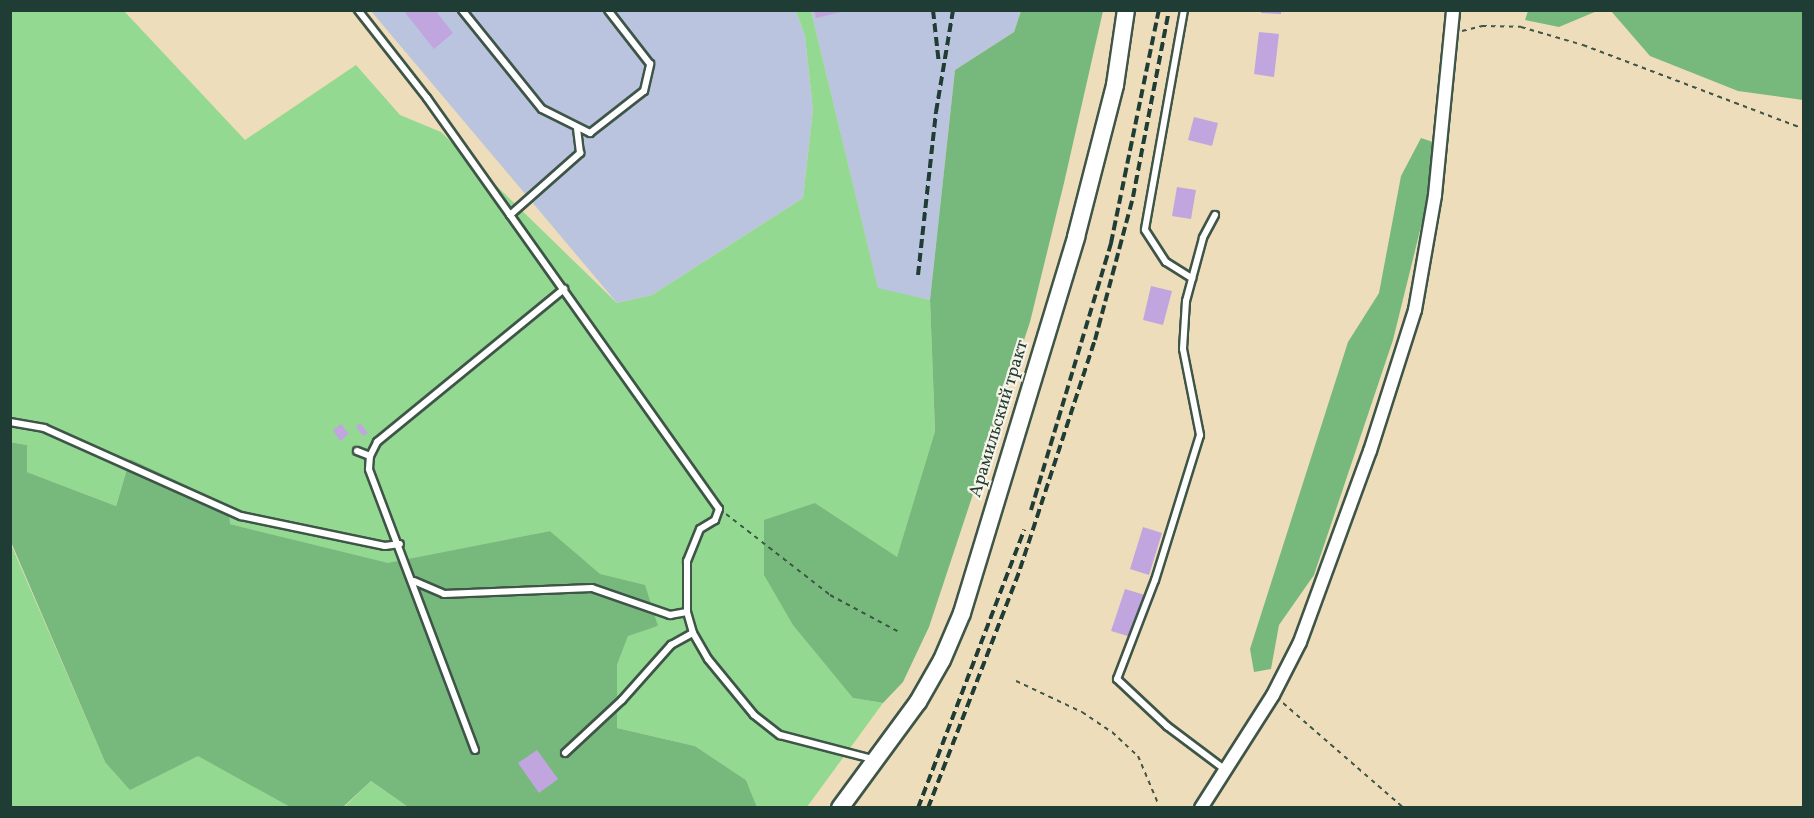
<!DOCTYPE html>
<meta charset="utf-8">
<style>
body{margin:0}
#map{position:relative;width:1814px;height:818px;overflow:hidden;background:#eeddba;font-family:Vollkorn,serif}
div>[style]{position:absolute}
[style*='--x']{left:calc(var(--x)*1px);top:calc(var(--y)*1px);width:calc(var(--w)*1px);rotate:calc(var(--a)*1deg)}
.industrial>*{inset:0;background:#bac4de}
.green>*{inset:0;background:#94d992}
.forest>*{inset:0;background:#77b97c}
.building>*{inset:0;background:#c1a5df}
.path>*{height:2px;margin-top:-1px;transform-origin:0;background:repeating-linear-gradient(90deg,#3e5548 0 4.5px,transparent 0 9px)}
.roads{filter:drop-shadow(2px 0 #3e5548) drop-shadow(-2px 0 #3e5548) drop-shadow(0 2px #3e5548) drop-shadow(0 -2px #3e5548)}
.lane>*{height:6px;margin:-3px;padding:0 3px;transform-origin:3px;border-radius:3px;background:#fff}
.street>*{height:12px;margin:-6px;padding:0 6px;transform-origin:6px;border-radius:6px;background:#fff}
.secondary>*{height:16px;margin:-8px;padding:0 8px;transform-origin:8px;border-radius:8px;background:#fff}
.rail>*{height:4px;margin-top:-2px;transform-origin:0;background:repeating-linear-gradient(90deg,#1f3d34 0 9px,transparent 0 13.5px)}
span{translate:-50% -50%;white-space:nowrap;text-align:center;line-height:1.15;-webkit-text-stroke:4.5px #f7f3e8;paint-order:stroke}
.street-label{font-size:18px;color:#1f3d34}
.frame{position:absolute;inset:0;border:12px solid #1f3d34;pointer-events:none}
</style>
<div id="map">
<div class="industrial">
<i style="clip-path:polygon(371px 11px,796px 11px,805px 36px,813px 110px,803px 198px,652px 295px,617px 303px)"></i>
<i style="clip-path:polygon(811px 11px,1021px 11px,1014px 32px,955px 70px,930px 300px,878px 289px)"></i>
</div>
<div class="green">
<i style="clip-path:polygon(11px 11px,124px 11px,245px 140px,356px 65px,400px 115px,441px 132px,617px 303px,652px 295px,803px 198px,813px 110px,805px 36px,796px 11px,811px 11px,878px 288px,930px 300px,935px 431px,897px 558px,815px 503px,853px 698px,883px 703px,807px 807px,757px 807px,746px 780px,695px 746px,617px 728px,617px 665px,628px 635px,658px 626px,550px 531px,388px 564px,230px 524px,130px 459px,116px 506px,27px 472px,27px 445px,11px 442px)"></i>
<i style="clip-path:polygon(10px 542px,105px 762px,198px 755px,290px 807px,11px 807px)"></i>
<i style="clip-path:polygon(371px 781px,408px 807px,343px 808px)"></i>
</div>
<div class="forest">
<i style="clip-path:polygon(1021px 11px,1103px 11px,1064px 183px,1030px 322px,929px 627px,903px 682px,883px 703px,853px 698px,793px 625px,764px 575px,764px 520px,815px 503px,897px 557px,935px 431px,930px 300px,955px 70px,1014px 32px)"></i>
<i style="clip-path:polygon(1528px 11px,1528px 10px,1597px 11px,1559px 27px,1525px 20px)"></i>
<i style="clip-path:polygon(1611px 11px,1803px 11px,1803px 100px,1738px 91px,1650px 56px)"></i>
<i style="clip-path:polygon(1421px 138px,1433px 142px,1428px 198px,1393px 340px,1314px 575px,1279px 625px,1271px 669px,1254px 672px,1250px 649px,1348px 342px,1379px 293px,1401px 176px)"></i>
<i style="clip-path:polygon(10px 442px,27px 445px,27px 472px,116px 506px,130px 459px,228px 505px,230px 524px,388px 563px,550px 531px,600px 574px,645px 585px,658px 626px,628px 636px,617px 665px,617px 728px,695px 746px,746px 780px,757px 807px,408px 807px,371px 781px,343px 807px,290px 807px,198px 756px,130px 790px,105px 762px,11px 542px)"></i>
</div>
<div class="building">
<i style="clip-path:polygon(403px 10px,435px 10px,453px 33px,434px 49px)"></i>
<i style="clip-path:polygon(814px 10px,845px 10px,845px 11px,816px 18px)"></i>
<i style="clip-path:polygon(1261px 10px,1281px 10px,1281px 14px,1261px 13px)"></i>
<i style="clip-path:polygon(1259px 32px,1279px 34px,1274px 77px,1254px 74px)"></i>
<i style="clip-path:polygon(1194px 117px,1218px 123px,1212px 146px,1188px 140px)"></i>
<i style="clip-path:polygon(1177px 187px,1196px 190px,1191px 219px,1172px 216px)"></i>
<i style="clip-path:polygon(1151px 286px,1172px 291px,1163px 325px,1143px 320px)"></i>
<i style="clip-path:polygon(360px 423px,368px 433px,363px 436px,356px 427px)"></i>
<i style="clip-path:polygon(341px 424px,349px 434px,340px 441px,333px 430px)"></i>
<i style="clip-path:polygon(1143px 527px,1162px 533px,1149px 575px,1130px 569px)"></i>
<i style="clip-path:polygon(1125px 589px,1145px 595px,1131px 637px,1111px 631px)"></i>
<i style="clip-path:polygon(537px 750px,558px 779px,539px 793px,518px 763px)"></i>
</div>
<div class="path">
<i style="--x:1462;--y:31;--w:21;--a:-14"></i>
<i style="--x:1482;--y:26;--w:39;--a:1"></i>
<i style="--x:1521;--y:27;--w:65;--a:16.2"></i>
<i style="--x:1583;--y:45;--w:236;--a:20.8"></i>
<i style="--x:726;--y:514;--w:132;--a:37.9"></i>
<i style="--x:830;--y:595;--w:78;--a:28.2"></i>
<i style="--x:1016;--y:681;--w:73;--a:25.2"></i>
<i style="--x:1082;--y:712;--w:36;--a:34"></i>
<i style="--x:1112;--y:732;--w:35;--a:43"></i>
<i style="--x:1138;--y:756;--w:56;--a:67.1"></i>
<i style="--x:1283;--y:703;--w:160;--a:41"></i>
</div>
<div class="roads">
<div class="lane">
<i style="--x:358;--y:10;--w:112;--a:51.9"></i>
<i style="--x:427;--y:98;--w:504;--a:54.61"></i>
<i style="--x:719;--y:509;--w:12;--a:110"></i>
<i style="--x:715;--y:520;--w:17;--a:149"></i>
<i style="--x:700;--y:529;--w:35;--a:112"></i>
<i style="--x:687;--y:561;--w:51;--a:90"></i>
<i style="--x:687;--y:612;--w:22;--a:74"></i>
<i style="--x:693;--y:633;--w:30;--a:60"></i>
<i style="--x:708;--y:659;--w:72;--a:50.6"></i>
<i style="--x:754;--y:715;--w:33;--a:38"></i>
<i style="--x:780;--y:735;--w:96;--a:14.5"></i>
<i style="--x:462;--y:10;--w:127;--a:51.1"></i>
<i style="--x:542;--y:109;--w:54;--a:26.6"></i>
<i style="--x:590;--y:133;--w:68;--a:-37.9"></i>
<i style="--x:644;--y:91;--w:28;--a:-77"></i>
<i style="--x:650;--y:64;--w:68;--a:-127.9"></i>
<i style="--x:1184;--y:10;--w:223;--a:100.1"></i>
<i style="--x:1145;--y:230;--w:38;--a:57"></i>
<i style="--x:1166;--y:262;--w:31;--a:32"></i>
<i style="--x:510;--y:215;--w:94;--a:-41.5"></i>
<i style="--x:580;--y:153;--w:26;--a:-97"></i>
<i style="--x:1215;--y:215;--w:26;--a:118"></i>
<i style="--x:1203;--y:238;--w:65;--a:105.1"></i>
<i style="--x:1186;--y:301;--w:48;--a:93.6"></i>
<i style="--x:1183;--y:349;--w:88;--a:78.8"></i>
<i style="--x:1200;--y:435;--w:152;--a:107.2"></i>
<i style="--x:1155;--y:580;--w:106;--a:111"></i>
<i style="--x:1117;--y:679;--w:69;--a:43.2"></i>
<i style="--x:1167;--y:726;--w:71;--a:37"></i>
<i style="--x:10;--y:422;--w:35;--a:10"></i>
<i style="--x:44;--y:428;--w:216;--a:24.1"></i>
<i style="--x:241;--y:516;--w:147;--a:11.8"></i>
<i style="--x:385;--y:546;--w:15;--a:-8"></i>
<i style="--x:357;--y:451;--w:14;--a:21"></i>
<i style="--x:414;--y:581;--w:33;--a:23"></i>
<i style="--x:444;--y:594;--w:148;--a:-2.3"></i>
<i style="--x:592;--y:588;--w:83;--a:19.1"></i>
<i style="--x:670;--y:615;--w:17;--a:-10"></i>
<i style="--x:475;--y:750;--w:300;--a:-110.7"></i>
<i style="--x:369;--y:469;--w:13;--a:-86"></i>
<i style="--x:370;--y:456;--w:16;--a:-63"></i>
<i style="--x:377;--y:442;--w:242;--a:-39.3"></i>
<i style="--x:565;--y:753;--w:78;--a:-42.9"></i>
<i style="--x:622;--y:700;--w:74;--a:-48.3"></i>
<i style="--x:671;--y:645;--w:25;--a:-29"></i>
</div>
<div class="street">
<i style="--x:1201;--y:808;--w:134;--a:-57.5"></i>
<i style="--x:1273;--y:695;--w:59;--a:-63"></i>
<i style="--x:1300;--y:642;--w:203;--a:-69.9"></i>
<i style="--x:1370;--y:451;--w:148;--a:-72.3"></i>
<i style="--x:1415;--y:310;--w:117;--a:-80.1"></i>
<i style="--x:1435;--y:195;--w:186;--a:-84.4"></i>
</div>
<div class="secondary">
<i style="--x:840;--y:808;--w:132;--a:-53.7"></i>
<i style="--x:918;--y:702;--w:48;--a:-60.3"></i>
<i style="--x:942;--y:660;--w:51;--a:-66.9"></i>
<i style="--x:962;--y:613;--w:393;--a:-73.1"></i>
<i style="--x:1076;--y:237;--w:157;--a:-75.6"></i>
<i style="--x:1115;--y:85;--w:76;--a:-81.7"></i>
</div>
</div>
<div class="rail">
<i style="--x:933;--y:10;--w:54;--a:83.7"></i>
<i style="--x:918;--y:275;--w:164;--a:-83.7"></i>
<i style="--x:936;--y:112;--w:103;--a:-80.5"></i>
<i style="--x:1031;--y:510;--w:279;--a:-73.3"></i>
<i style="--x:1111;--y:243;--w:238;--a:-78.4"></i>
<i style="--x:918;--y:808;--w:298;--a:-69.1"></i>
<i style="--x:928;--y:808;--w:256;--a:-68.9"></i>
<i style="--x:1020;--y:569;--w:241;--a:-71.9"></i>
<i style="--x:1095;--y:340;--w:148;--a:-75.1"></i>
<i style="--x:1133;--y:197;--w:190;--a:-79.1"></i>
</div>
<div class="street-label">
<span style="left:1000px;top:419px;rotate:-73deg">Арамильский тракт</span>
</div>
<div class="frame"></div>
</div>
